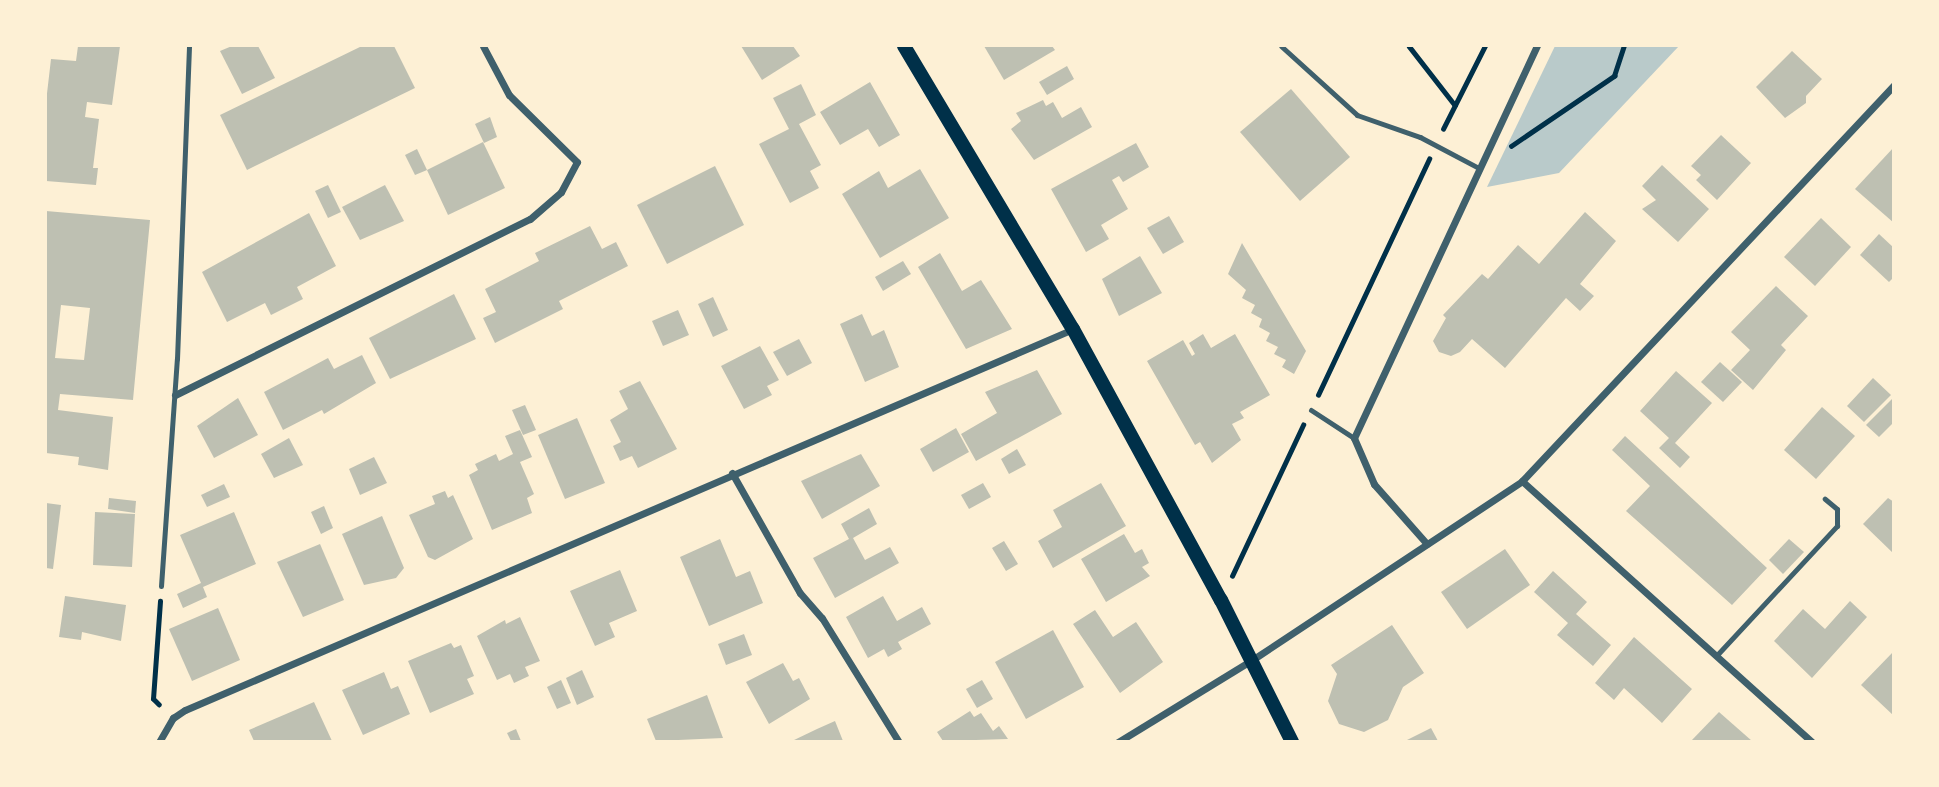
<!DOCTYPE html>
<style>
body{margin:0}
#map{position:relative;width:1939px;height:787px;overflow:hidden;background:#fdf0d5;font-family:"Archivo Narrow",sans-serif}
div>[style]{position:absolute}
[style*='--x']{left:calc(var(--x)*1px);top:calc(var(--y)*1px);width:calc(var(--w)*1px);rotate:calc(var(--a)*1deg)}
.green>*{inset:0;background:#b9caca}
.building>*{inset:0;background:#bec0b2}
.path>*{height:4.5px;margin:-2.25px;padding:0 2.25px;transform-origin:2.25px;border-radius:2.25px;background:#003049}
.service>*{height:5px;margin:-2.5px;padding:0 2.5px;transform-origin:2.5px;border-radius:2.5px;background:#3f606c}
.minor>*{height:7px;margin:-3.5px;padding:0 3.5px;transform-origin:3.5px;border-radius:3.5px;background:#3f606c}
.secondary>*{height:14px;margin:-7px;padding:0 7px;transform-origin:7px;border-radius:7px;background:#003049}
span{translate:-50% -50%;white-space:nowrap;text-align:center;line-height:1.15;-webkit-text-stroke:5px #fdf0d5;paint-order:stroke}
.frame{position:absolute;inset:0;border:47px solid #fdf0d5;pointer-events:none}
</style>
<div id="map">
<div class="green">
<i style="clip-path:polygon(1555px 46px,1679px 46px,1559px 173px,1487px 187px)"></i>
</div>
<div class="building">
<i style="clip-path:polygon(78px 46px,120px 46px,112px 105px,87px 102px,85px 117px,99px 119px,93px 168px,98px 168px,96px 185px,46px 181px,46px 102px,51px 59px,76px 61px)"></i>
<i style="clip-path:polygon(232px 46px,258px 46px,275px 78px,242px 94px,220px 51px)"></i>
<i style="clip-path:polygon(362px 46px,394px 46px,415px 88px,247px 170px,220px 115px)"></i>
<i style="clip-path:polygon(741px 46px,793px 46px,800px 56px,762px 80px)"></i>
<i style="clip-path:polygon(984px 46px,1052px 46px,1055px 50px,1004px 80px)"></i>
<i style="clip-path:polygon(1792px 51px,1822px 79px,1806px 96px,1806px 103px,1785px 118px,1756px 87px)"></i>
<i style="clip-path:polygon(1067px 66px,1074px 79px,1047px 95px,1039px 82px)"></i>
<i style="clip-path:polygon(870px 82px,900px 135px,879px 147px,868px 129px,840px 145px,820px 112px)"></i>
<i style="clip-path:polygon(801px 84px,816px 115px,799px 124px,821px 165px,810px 171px,819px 188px,790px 203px,759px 144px,789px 129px,773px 98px)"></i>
<i style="clip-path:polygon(1291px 89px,1350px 157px,1300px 201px,1240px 132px)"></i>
<i style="clip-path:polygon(1043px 100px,1046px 106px,1053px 102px,1062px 118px,1081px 107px,1092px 127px,1034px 160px,1011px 129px,1021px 121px,1016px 113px)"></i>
<i style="clip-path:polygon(490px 117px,497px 137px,484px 143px,475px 124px)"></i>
<i style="clip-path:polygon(1721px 135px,1751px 163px,1717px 200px,1696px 180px,1701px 175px,1691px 166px)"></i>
<i style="clip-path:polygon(483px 142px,505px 188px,448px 215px,427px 170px)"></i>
<i style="clip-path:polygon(1136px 143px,1149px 167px,1123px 182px,1119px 176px,1112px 180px,1128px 209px,1101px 225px,1109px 239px,1086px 252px,1051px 189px)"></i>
<i style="clip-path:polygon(1894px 147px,1894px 223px,1855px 189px)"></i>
<i style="clip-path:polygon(417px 149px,427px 170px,415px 175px,405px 155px)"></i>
<i style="clip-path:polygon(1662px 165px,1709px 209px,1678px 242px,1642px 209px,1656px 200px,1642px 186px)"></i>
<i style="clip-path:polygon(715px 166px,744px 225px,667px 264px,637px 205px)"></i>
<i style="clip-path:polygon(920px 169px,949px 218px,880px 258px,842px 194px,879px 171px,888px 188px)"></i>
<i style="clip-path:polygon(328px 185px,341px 212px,328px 218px,315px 191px)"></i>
<i style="clip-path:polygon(385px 185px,404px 221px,360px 240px,342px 207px)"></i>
<i style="clip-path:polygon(evenodd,46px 211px,150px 220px,133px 400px,60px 394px,58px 410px,113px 417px,108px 470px,78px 465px,79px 457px,46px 453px,46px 211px,61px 305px,90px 308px,84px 360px,55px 358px,61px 305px)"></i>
<i style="clip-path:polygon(1585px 212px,1616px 241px,1580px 284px,1594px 296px,1580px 311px,1566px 298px,1505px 368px,1472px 339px,1460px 352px,1451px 356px,1439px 352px,1433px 341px,1446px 318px,1443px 315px,1482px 274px,1488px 279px,1518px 245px,1539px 264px)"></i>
<i style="clip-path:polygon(309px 213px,336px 266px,297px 287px,303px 299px,271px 315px,265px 303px,227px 322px,202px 272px)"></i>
<i style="clip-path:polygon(1169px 216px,1184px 242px,1163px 254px,1147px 228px)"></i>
<i style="clip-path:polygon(1821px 218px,1851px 247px,1815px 286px,1784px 257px)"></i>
<i style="clip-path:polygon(590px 226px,602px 249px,616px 242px,628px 266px,559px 301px,563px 309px,495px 343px,483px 318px,496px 312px,485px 289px,539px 261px,535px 253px)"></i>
<i style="clip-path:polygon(1879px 234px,1894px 248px,1894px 277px,1889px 282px,1860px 255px)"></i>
<i style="clip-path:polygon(1242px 243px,1306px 351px,1294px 374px,1282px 367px,1286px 360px,1274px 354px,1278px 347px,1266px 341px,1270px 333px,1259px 327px,1262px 319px,1251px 313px,1255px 305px,1242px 298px,1246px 290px,1228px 274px)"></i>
<i style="clip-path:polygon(940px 253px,962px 291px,981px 280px,1012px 329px,966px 349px,918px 267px)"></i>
<i style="clip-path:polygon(1140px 256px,1162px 293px,1119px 316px,1102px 279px)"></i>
<i style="clip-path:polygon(903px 261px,911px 274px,883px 291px,875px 277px)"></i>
<i style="clip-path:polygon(1776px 286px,1808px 316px,1781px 345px,1786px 350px,1753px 390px,1731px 370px,1750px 350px,1731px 332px)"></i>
<i style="clip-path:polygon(454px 294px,476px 339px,390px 379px,369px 338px)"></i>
<i style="clip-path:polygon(713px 297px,728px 330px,713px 337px,698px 304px)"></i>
<i style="clip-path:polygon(678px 310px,689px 335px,663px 346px,652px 321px)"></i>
<i style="clip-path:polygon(862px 314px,872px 336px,884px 330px,899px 367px,865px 382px,840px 324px)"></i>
<i style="clip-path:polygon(1203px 334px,1211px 348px,1235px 334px,1270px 395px,1240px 412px,1244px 418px,1232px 424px,1241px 440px,1212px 463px,1200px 442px,1195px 445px,1147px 361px,1183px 340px,1192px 356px,1195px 354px,1189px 343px)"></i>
<i style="clip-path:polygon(799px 339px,812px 363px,787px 376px,773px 352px)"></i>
<i style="clip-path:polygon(760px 346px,779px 380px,767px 386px,772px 395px,744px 409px,721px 366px)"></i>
<i style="clip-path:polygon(362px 355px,376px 383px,324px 414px,322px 410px,283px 430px,264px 392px,328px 358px,334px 369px)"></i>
<i style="clip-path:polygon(1720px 362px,1742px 382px,1723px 402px,1701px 382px)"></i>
<i style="clip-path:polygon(1037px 370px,1062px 414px,976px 461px,961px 434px,997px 413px,985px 392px)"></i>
<i style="clip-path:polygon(1676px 371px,1712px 403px,1675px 443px,1690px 457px,1680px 468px,1659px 448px,1669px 438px,1640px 411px)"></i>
<i style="clip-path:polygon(1873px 378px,1891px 395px,1864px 422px,1847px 406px)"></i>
<i style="clip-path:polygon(640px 381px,677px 449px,638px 468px,632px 456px,620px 461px,613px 446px,621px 442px,610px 420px,628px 409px,619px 391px)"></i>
<i style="clip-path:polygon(1894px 397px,1894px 422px,1879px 437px,1866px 425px)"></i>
<i style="clip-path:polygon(238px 398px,258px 435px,214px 458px,197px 426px)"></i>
<i style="clip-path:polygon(525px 405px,536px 430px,523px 435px,512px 410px)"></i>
<i style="clip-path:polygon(1822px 407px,1855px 436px,1816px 479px,1784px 450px)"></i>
<i style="clip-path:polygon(577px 418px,605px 483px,565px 499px,538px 435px)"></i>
<i style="clip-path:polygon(956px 428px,969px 452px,933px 472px,920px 449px)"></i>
<i style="clip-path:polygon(520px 430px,532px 457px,520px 462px,534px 494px,527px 498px,532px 513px,492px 530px,469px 475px,478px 470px,475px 464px,496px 454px,499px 461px,513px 454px,505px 436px)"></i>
<i style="clip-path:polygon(1625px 436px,1767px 568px,1732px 605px,1626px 511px,1650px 486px,1612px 450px)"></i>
<i style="clip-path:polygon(289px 438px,303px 465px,274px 478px,261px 454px)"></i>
<i style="clip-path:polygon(1017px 449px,1026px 465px,1009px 474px,1001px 459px)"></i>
<i style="clip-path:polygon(861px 454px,880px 486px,822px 519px,801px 481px)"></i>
<i style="clip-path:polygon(374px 457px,387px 483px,360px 495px,349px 469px)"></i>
<i style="clip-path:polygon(983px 483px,991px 497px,969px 509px,961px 495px)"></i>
<i style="clip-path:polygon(1101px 483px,1126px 526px,1053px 568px,1038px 541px,1062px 527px,1053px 510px)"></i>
<i style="clip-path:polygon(224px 484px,230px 497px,207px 507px,201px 495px)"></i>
<i style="clip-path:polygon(445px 491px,448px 498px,453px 495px,473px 539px,435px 560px,428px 557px,409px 515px,435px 504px,432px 496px)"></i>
<i style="clip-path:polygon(109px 498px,136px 501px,135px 513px,108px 509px)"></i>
<i style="clip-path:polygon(1888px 498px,1894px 502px,1894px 554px,1863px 524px)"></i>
<i style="clip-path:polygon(46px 503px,61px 505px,53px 569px,46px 568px)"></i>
<i style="clip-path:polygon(324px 506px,333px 528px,321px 534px,311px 512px)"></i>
<i style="clip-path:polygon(869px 508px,877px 524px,853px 538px,865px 560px,890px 547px,899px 563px,835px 598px,813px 558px,849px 539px,841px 524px)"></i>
<i style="clip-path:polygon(95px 512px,135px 514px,132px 567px,93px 565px)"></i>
<i style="clip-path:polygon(234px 512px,256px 564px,203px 587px,207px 597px,183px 608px,177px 594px,201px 583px,180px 535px)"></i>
<i style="clip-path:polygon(382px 516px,404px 568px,396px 578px,364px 585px,342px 534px)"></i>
<i style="clip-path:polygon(1124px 534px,1135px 553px,1142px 549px,1149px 563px,1142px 567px,1150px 576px,1106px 602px,1081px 559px)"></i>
<i style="clip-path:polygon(720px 539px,736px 577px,750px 571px,763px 603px,709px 626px,680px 557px)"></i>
<i style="clip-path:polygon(1789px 539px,1804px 552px,1783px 574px,1769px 560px)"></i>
<i style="clip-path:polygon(1004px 541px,1018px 564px,1006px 571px,992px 548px)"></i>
<i style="clip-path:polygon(320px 544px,344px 600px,303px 617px,277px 562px)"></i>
<i style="clip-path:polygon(1505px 549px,1530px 585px,1467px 629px,1441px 592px)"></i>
<i style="clip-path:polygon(620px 570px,637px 611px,609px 623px,615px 637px,595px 646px,570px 591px)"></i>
<i style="clip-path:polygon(1553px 571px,1587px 602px,1576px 614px,1611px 645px,1593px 666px,1557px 635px,1568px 623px,1534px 592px)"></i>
<i style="clip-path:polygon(65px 596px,126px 605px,121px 641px,82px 632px,81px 640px,59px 637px)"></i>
<i style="clip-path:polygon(883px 596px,897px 621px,922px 607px,931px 624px,898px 642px,902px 649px,888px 657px,884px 649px,868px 658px,846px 617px)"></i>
<i style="clip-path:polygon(1850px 601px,1867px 617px,1812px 678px,1774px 641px,1803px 609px,1825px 629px)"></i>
<i style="clip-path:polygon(218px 608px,240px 660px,192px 681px,169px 629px)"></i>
<i style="clip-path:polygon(1095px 610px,1113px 637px,1136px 622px,1163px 662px,1120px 693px,1073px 624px)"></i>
<i style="clip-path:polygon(520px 617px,540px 661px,525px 667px,529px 676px,514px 683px,510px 674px,497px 680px,477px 636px,505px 620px,506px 624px)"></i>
<i style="clip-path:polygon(1392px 625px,1424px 673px,1403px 687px,1388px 720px,1364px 732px,1339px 724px,1328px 701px,1337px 674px,1331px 665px)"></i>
<i style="clip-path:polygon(1053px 630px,1084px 687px,1026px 719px,995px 662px)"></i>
<i style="clip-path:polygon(744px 634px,752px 655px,726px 665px,718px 644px)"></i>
<i style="clip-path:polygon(1634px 637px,1692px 689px,1662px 723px,1624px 688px,1614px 700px,1595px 683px)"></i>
<i style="clip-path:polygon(451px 643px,454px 648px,461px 645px,474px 676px,467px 679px,474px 694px,430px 713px,408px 661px)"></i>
<i style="clip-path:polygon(1894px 651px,1894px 716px,1861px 685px)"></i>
<i style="clip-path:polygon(783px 663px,793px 681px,799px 678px,810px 699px,769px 724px,746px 682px)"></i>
<i style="clip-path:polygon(582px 670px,594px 697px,577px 705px,566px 678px)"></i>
<i style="clip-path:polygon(384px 672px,391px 689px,398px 686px,410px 714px,363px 735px,342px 690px)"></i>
<i style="clip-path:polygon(561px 680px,571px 703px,557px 709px,547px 687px)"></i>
<i style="clip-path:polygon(982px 680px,993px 699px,977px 708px,966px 689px)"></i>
<i style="clip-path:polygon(707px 695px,723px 738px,656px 741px,647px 719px)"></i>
<i style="clip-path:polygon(314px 702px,332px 741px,254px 741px,249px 730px)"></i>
<i style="clip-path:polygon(970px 711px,974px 717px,981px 713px,993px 731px,999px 726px,1008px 739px,943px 741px,937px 732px)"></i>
<i style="clip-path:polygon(1719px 712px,1752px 741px,1691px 741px)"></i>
<i style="clip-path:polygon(835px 721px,843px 741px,792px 741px,817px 729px)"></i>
<i style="clip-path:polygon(1431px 728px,1438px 741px,1405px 741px)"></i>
<i style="clip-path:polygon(516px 729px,521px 741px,511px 741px,507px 733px)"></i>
</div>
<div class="path">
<i style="--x:1409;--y:46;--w:75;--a:52.1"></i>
<i style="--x:1443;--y:129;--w:93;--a:-63.2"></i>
<i style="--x:1511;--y:146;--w:125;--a:-34.2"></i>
<i style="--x:1614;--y:76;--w:32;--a:-72"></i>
<i style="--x:1318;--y:395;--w:261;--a:-64.8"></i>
<i style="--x:1232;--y:576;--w:167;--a:-64.8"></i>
<i style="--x:159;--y:705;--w:8;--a:-135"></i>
<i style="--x:153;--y:699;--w:98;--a:-85.9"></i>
</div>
<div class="service">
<i style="--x:1281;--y:46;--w:103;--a:42.2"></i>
<i style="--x:1357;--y:115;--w:67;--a:19.2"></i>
<i style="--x:1420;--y:137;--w:64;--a:27.8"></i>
<i style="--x:1311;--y:410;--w:51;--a:33.1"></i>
<i style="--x:161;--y:586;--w:228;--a:-86"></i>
<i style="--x:177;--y:359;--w:313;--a:-87.8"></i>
<i style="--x:1716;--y:656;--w:178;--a:-47.1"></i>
<i style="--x:1837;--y:526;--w:17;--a:-90"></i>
<i style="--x:1837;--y:509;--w:16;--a:-140"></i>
</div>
<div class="minor">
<i style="--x:175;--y:395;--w:396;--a:-26.4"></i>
<i style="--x:530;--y:219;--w:41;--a:-41.1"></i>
<i style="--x:561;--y:192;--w:34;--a:-62"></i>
<i style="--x:577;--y:162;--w:95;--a:-135.4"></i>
<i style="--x:509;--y:95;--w:55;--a:-118"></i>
<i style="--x:732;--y:473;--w:138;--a:60.5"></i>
<i style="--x:800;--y:593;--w:33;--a:49"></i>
<i style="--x:822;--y:618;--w:146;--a:58.2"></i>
<i style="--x:1522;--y:481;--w:390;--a:42"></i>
<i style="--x:1427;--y:544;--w:80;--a:-131.5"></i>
<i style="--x:1374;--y:484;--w:50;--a:-113.5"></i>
<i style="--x:1354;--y:438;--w:433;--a:-65"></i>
<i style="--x:159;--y:742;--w:28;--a:-60"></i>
<i style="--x:173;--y:718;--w:14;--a:-34"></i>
<i style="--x:185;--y:710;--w:966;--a:-23.22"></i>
<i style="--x:1118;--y:742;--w:157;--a:-31.5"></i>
<i style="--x:1252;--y:660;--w:324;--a:-33.5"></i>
<i style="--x:1522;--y:481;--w:543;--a:-46.79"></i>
</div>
<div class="secondary">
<i style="--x:904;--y:46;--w:330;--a:59.2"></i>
<i style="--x:1073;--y:329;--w:309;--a:61.4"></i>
<i style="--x:1221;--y:600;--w:159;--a:63.4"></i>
</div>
<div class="frame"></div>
</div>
